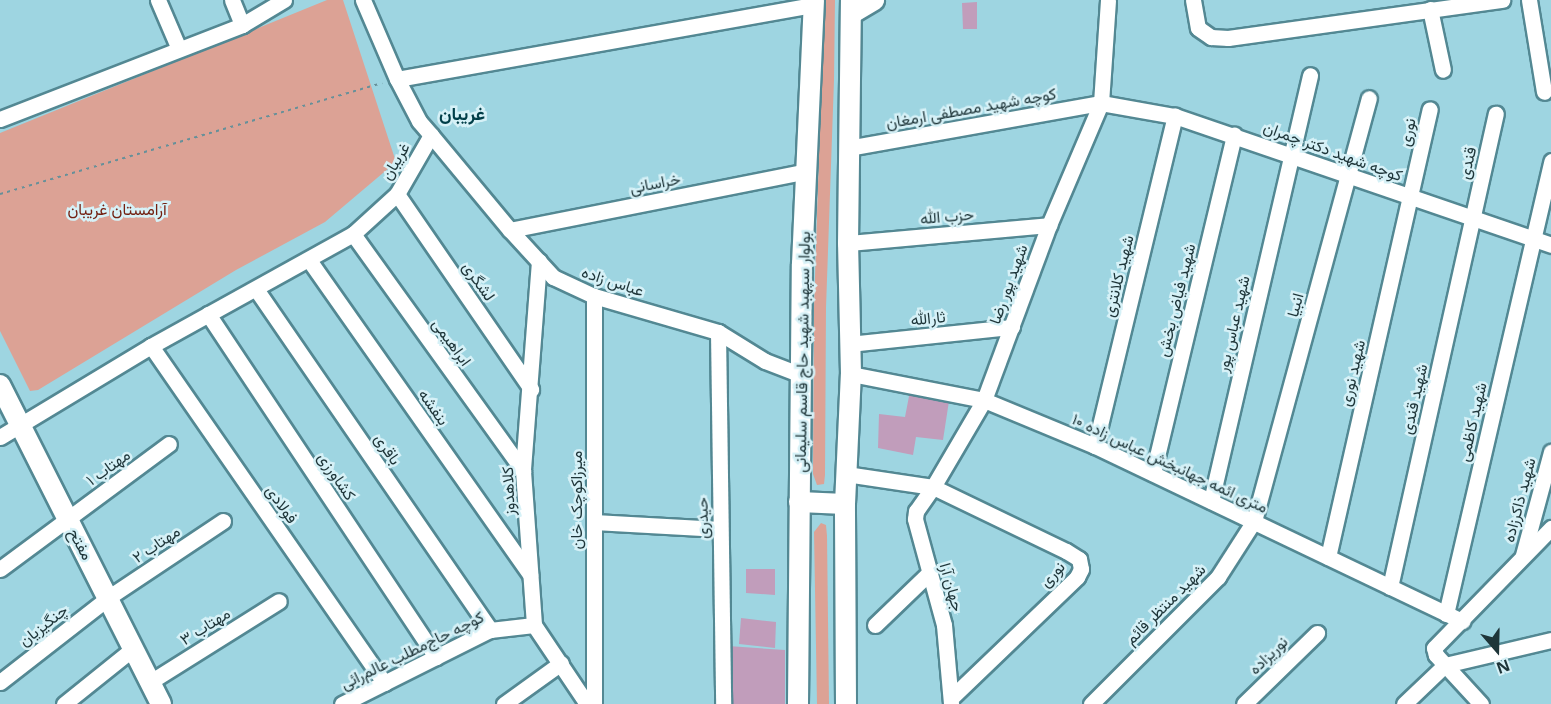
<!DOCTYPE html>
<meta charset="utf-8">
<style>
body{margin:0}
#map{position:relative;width:1551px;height:704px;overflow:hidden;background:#9ed5e1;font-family:"Open Sans",Vazirmatn,sans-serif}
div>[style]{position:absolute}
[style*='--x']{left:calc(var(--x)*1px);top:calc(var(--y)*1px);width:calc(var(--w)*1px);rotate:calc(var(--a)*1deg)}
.green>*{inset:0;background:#dca295}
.building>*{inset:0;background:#c19dbb}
.path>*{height:2px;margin-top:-1px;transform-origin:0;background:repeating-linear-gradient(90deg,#679099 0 3px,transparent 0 7.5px)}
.roads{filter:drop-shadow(2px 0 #538893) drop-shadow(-2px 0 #538893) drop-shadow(0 2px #538893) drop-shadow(0 -2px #538893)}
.minor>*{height:15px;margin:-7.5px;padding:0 7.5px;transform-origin:7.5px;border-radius:7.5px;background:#fff}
.major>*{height:20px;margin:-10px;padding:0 10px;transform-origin:10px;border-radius:10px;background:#fff}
span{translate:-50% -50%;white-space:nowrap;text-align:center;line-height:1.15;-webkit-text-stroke:5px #d6f1f7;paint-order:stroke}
.street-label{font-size:16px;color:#1e3539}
.park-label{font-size:16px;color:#732011}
.neighbourhood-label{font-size:18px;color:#003e48;font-weight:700}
.north{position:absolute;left:1467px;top:620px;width:60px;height:60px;-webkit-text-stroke:4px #d6f1f7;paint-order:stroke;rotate:160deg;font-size:16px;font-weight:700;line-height:24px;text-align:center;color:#1e3539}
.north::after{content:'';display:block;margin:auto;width:21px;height:27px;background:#1e3539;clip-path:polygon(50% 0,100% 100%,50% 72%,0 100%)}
</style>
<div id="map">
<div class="green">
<i style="clip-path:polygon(327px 0,343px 0,396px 162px,325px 222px,236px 270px,38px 390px,30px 391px,0 331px,0 133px)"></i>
<i style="clip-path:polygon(824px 0,835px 0,834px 80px,826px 308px,825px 475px,824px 484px,817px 485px,813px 474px,814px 308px)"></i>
<i style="clip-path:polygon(821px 523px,826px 525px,827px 536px,829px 704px,817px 704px,814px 532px)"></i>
</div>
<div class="building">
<i style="clip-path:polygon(977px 2px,977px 29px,963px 29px,962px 3px)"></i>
<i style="clip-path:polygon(910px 391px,949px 401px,943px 440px,916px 437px,913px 455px,878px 448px,879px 414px,905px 417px)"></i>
<i style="clip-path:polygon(746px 569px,775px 569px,775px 595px,746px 593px)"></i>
<i style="clip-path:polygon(741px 618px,776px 622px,775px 648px,739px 644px)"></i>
<i style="clip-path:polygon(728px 646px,785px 650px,785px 704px,731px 704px)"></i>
</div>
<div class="path">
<i style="--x:0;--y:194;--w:398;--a:-16.2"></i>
</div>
<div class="roads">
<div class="minor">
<i style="--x:158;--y:0;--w:53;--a:66.8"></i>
<i style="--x:232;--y:0;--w:27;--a:68"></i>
<i style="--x:1193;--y:0;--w:28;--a:80"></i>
<i style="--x:1198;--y:28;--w:16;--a:35"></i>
<i style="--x:1211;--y:37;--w:17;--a:3"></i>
<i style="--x:1228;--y:38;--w:277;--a:-7.9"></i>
<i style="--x:1529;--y:0;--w:93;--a:80.7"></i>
<i style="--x:1430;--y:9;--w:62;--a:78"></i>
<i style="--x:397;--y:79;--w:423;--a:-10.1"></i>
<i style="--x:0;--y:119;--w:260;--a:-21.2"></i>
<i style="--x:242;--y:25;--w:49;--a:-30.8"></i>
<i style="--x:431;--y:135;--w:124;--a:50.3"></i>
<i style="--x:510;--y:230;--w:64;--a:47.5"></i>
<i style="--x:553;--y:277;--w:45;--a:24.9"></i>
<i style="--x:594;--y:296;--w:129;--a:16.2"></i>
<i style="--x:718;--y:332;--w:55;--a:31.7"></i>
<i style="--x:765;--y:361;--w:39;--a:21"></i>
<i style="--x:848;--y:148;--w:257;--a:-10.1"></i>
<i style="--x:1101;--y:103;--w:75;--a:10"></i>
<i style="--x:1175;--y:116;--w:398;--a:18.9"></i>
<i style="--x:397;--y:194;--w:237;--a:55.5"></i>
<i style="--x:510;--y:230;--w:303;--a:-11.2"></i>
<i style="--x:353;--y:234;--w:292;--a:54.3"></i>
<i style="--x:848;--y:243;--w:202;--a:-5.1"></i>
<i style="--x:309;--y:260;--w:385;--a:54.9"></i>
<i style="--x:539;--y:261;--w:211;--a:94.4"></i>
<i style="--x:523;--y:471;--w:154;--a:85.9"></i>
<i style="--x:534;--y:625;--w:95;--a:56.1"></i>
<i style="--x:256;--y:289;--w:414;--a:55.5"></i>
<i style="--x:594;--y:296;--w:408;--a:90"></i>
<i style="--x:208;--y:314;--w:412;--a:56.4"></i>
<i style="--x:718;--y:332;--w:372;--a:89.2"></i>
<i style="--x:849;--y:344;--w:164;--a:-6"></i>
<i style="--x:151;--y:346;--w:410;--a:55.3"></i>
<i style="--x:851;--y:374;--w:136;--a:11.1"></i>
<i style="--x:984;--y:400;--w:120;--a:22.5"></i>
<i style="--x:1095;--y:446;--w:407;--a:25.5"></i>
<i style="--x:0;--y:437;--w:176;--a:-31.1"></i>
<i style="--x:151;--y:346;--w:231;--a:-29"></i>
<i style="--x:353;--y:234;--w:59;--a:-42.3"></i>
<i style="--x:397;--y:194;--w:68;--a:-60"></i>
<i style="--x:431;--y:135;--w:18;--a:-131"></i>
<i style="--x:419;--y:121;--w:47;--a:-117.6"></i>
<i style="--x:397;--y:79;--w:86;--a:-113.3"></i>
<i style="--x:1095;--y:446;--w:340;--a:-76.4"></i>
<i style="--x:1153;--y:473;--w:348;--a:-76.5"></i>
<i style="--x:846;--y:474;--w:88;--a:8.5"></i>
<i style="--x:933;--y:487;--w:101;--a:-59.6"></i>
<i style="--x:984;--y:400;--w:187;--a:-69.6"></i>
<i style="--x:1049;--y:225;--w:133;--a:-66.9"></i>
<i style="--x:1101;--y:103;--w:103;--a:-86.1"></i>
<i style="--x:1211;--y:501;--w:437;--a:-76.9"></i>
<i style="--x:594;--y:522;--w:126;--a:3.2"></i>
<i style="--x:1523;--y:555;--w:107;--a:-74.8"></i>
<i style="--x:1328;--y:557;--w:459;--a:-77.2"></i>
<i style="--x:0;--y:569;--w:210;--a:-36.5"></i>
<i style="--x:1390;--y:587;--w:485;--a:-77.4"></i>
<i style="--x:1446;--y:614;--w:465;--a:-76.9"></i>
<i style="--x:875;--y:625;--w:75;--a:-43.9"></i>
<i style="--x:0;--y:682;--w:138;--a:-37.9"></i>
<i style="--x:109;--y:597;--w:137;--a:-33.7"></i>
<i style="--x:150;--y:682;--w:152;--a:-32.1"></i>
<i style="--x:951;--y:698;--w:175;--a:-43.8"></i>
<i style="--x:1077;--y:577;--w:9;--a:-63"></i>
<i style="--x:1081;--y:569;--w:10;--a:-101"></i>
<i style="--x:1079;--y:559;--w:15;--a:-148"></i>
<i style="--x:1066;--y:551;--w:148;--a:-154.3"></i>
<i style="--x:933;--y:487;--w:29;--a:125"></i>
<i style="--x:916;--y:511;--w:8;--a:97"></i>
<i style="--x:915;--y:519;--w:110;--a:74.7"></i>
<i style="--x:944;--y:625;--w:79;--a:84.9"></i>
<i style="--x:64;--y:704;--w:90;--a:-38.7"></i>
<i style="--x:342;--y:704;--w:165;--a:-26.6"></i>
<i style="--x:490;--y:630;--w:44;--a:-6.5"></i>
<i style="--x:504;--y:704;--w:70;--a:-35.7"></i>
<i style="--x:1091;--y:704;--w:180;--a:-45"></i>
<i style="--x:1218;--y:577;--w:67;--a:-57.3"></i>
<i style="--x:1254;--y:521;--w:438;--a:-74.8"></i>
<i style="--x:1244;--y:704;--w:102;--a:-44.2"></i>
<i style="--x:1404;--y:704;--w:57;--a:-43.6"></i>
<i style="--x:1445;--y:665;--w:109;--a:-13.3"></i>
<i style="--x:1481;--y:704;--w:67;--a:-132.6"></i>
<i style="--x:1436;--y:655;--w:7;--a:-106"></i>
<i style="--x:1434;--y:648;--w:168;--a:-45.7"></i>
</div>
<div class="major">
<i style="--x:851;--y:14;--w:27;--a:-31"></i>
<i style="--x:0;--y:385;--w:357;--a:63.2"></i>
<i style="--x:799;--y:502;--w:46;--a:2.5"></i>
<i style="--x:798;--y:704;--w:440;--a:-89.5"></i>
<i style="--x:802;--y:264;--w:264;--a:-87.4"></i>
<i style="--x:846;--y:704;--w:200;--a:-90.3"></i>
<i style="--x:845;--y:504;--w:130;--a:-87.4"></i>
<i style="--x:851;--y:374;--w:131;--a:-91.3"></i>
<i style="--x:848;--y:243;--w:243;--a:-89.3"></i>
</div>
</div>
<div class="street-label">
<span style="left:971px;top:108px;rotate:-10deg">کوچه شهید مصطفی ارمغان</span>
<span style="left:1407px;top:132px;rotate:-77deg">نوری</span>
<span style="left:1333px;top:151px;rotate:20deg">کوچه شهید دکتر چمران</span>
<span style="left:395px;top:161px;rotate:-59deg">غریبان</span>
<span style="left:1467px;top:163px;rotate:-77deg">قندی</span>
<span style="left:655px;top:183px;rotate:-11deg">خراسانی</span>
<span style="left:947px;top:216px;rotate:-5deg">حزب الله</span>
<span style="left:1118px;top:276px;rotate:-76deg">شهید کلانتری</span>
<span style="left:479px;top:281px;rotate:55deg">لشگری</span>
<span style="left:613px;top:281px;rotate:18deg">عباس زاده</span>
<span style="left:1008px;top:284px;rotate:-70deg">شهید پور رضا</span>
<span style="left:1176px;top:300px;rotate:-76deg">شهید فیاض بخش</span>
<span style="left:1295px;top:305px;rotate:-75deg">انبیا</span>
<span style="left:928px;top:318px;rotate:-6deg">ثارالله</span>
<span style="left:1233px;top:324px;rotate:-77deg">شهید عباس پور</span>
<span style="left:452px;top:342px;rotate:54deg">ابراهیمی</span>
<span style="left:802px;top:352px;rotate:-89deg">بولوار سپهبد شهید حاج قاسم سلیمانی</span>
<span style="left:1352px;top:373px;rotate:-77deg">شهید نوری</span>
<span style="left:1414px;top:399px;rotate:-77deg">شهید قندی</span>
<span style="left:434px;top:407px;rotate:55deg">بنفشه</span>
<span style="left:1472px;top:422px;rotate:-77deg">شهید کاظمی</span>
<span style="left:388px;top:449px;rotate:56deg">باقری</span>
<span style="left:1170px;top:463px;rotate:25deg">۱۰ متری ائمه جهانبخش عباس زاده</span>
<span style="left:108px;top:467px;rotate:-36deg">مهتاب ۱</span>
<span style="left:337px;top:476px;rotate:56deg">کشاورزی</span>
<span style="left:508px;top:491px;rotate:-92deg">کلاهدوز</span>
<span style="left:576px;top:500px;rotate:-90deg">میرزاکوچک خان</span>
<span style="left:1519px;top:500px;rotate:-75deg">شهید ذاکرزاده</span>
<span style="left:282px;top:504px;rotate:55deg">فولادی</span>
<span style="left:702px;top:518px;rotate:-91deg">حیدری</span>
<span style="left:81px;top:544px;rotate:62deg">مفتح</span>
<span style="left:156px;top:544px;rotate:-34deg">مهتاب ۲</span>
<span style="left:1052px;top:574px;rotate:-47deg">نوری</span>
<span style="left:952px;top:587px;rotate:74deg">جهان آرا</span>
<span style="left:1165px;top:604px;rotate:-45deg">شهید منتظر قائم</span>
<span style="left:43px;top:625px;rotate:-38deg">چنگیزیان</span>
<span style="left:205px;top:626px;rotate:-32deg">مهتاب ۳</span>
<span style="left:412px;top:650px;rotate:-26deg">کوچه حاج‌مطلب عالم‌رائی</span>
<span style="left:1268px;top:655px;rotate:-44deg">نوریزاده</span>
</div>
<div class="park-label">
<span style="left:117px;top:209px">آرامستان غریبان</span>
</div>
<div class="neighbourhood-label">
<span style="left:462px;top:113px">غریبان</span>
</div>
<div class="north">N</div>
</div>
